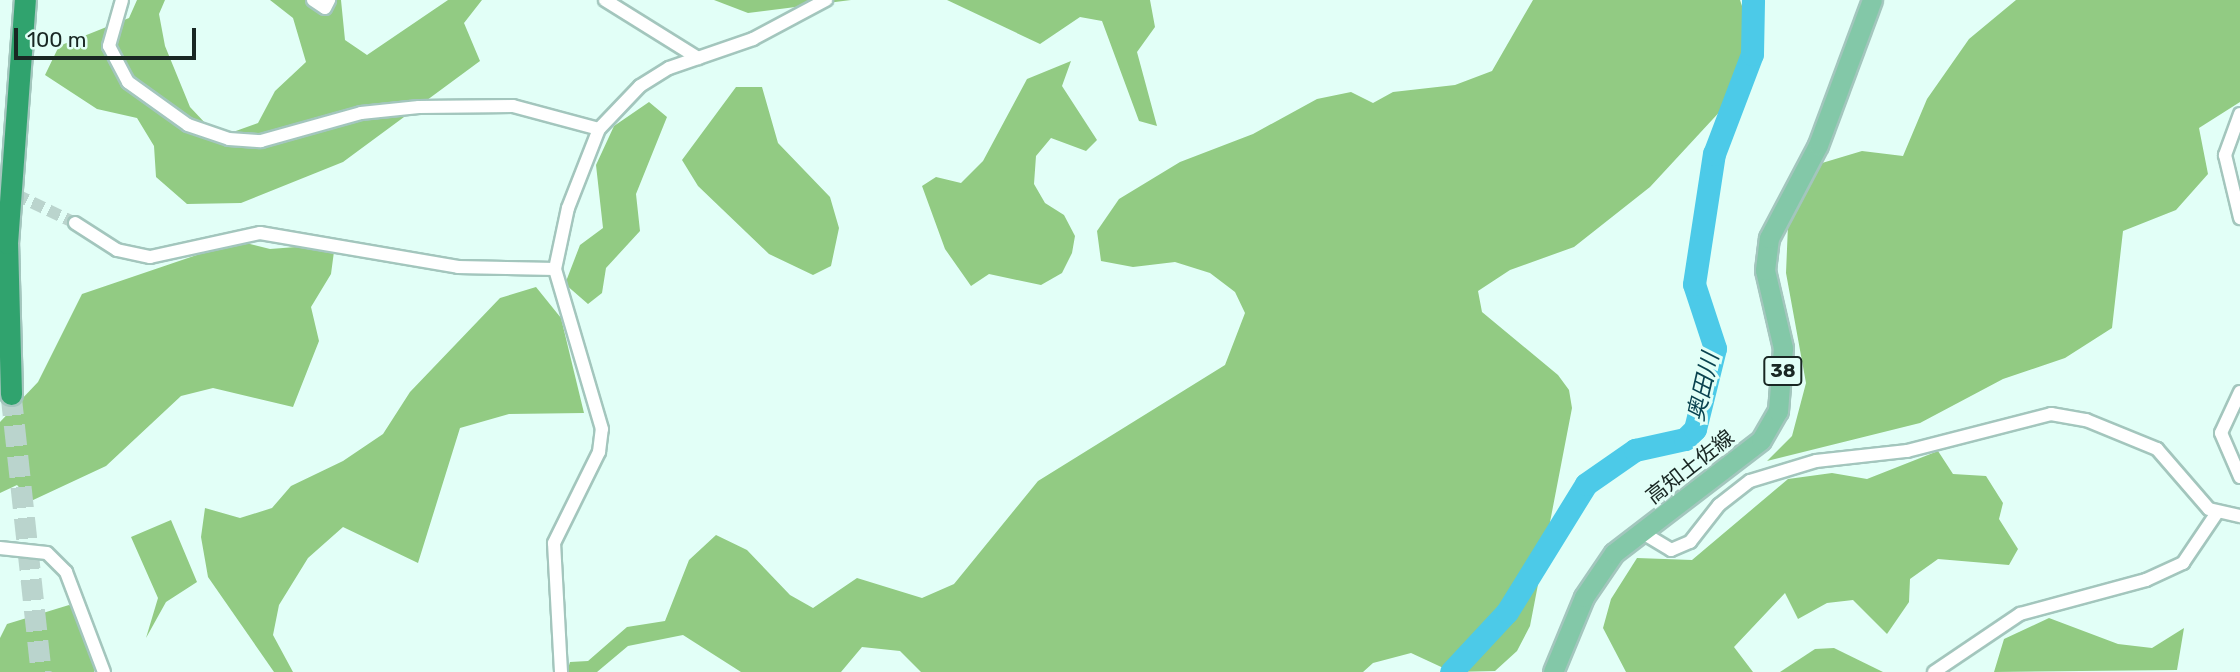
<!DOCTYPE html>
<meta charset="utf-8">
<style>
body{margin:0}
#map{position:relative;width:2240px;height:672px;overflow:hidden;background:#e2fff7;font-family:Rubik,"Noto Sans JP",sans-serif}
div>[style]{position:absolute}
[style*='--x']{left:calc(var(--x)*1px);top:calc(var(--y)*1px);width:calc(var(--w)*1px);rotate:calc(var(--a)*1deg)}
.forest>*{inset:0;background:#92cb83}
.river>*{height:23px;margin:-11.5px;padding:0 11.5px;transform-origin:11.5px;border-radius:11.5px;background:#4ccae8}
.minor-tunnel>*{height:12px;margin-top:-6px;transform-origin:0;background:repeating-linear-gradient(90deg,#bad4cd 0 12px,transparent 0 18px)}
.motorway-tunnel>*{height:21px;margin-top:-10.5px;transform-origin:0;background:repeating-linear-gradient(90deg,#bad4cd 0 21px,transparent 0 31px)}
.roads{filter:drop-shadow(2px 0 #a3c6bd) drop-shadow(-2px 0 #a3c6bd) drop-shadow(0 2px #a3c6bd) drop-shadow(0 -2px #a3c6bd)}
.minor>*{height:12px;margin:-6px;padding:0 6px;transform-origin:6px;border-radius:6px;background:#fff}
.primary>*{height:19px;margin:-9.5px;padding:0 9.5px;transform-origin:9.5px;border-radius:9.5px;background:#83c8a8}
.motorway>*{height:21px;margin:-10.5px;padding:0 10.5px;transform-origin:10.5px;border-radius:10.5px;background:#30a36e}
span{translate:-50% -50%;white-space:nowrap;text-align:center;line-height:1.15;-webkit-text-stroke:6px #e2fff7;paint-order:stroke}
.shield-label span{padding:2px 5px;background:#e2fff7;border:2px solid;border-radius:5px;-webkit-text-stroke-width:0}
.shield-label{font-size:19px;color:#192723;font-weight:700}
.street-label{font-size:21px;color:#192723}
.water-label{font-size:23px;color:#0a4350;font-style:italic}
.scale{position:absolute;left:14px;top:28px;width:182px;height:32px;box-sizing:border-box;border:4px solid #192723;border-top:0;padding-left:9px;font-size:21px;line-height:24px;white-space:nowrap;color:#192723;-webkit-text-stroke:5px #e2fff7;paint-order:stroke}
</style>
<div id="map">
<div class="forest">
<i style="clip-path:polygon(137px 0,165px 0,159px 14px,165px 46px,190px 107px,207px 125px,233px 132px,258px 123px,275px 91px,306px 62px,293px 18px,270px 0,341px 0,345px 40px,367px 55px,448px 0,482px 0,464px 23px,480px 61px,343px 162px,241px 203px,187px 204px,156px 177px,154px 146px,137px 118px,97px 109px,45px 75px,59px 46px,129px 18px)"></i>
<i style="clip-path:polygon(714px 0,851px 0,748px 13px)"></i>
<i style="clip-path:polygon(947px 0,1150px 0,1155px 27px,1137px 52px,1157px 126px,1139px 121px,1102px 21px,1080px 17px,1040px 44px)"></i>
<i style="clip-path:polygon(1533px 0,1740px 0,1751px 33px,1737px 93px,1650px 187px,1574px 247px,1510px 270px,1478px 291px,1482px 312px,1558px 375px,1569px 390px,1572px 408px,1530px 626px,1517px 651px,1495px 671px,1452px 672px,1411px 653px,1373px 663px,1363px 672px,921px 672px,900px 651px,862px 647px,841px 672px,741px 672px,683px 635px,628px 646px,597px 672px,567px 672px,570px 662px,588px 661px,627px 627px,665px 621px,689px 560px,716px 535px,747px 550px,790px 595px,813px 608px,857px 578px,922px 598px,954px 584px,1038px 481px,1225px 365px,1245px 313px,1235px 292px,1210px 273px,1175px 262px,1133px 267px,1101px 261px,1097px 231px,1119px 199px,1180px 162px,1253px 134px,1317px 99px,1351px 92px,1373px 103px,1393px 92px,1455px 85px,1492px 71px)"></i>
<i style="clip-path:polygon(2016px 0,2240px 0,2240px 102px,2199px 128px,2208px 174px,2176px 210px,2123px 231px,2112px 328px,2065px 358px,2003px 379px,1920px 423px,1767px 461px,1792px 436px,1806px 383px,1786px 273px,1788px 225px,1822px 163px,1862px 151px,1903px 156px,1927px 99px,1969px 39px)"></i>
<i style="clip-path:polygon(1071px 61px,1062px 86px,1097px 140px,1086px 151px,1051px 138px,1036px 156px,1034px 184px,1045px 203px,1064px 215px,1075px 236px,1072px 253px,1062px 273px,1041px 285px,989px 274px,971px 286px,945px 249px,922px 186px,936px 177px,961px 183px,983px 161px,1027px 79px)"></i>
<i style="clip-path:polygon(736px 87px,762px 87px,778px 143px,830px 197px,839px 228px,831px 266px,813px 275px,769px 254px,698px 186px,682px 160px)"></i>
<i style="clip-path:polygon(649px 102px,667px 117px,636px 194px,640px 231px,606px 268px,602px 293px,588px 304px,565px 284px,580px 245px,603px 228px,596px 165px,614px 126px)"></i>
<i style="clip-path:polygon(238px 241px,270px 249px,335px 244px,331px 274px,311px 307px,319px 341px,293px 407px,213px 388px,181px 396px,106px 466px,31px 501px,17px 485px,0 493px,0 422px,38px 382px,82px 294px)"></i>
<i style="clip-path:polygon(536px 287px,561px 318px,584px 413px,509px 414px,460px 428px,418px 563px,343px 527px,308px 558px,279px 605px,273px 635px,293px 672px,274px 672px,208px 577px,201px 537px,205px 508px,240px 518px,272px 508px,291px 486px,343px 461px,383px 434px,410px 392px,500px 298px)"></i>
<i style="clip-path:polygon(1938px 451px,1953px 474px,1986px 476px,2003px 503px,1999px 519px,2018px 549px,2009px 565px,1938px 559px,1910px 579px,1909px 602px,1887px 634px,1853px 600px,1827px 603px,1798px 619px,1785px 593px,1734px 647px,1753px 672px,1626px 672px,1603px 628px,1611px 599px,1637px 558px,1692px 560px,1788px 479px,1832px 473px,1867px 479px)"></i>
<i style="clip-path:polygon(171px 520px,197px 582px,166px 602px,146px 638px,158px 598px,131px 537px)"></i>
<i style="clip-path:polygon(69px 605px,91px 615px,102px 652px,94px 672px,0 672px,0 638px,7px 624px)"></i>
<i style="clip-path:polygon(2049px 618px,2118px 644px,2152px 648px,2184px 628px,2177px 670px,1994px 672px,2004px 639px)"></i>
<i style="clip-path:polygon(1834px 648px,1883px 672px,1780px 672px,1815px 649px)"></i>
</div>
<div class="river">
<i style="--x:1451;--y:672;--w:82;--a:-47"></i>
<i style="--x:1507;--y:612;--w:150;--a:-58.3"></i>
<i style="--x:1586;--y:484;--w:60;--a:-34.8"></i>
<i style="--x:1635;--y:450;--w:51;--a:-12.4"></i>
<i style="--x:1685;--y:439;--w:14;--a:-45"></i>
<i style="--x:1695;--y:429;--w:83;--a:-76.1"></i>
<i style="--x:1715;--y:348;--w:67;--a:-108.2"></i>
<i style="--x:1694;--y:284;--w:132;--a:-81.3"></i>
<i style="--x:1714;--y:154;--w:107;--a:-69.2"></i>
<i style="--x:1752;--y:54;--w:54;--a:-88.9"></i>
</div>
<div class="minor-tunnel">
<i style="--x:0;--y:187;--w:83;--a:25.6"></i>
</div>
<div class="motorway-tunnel">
<i style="--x:11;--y:394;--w:280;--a:83.8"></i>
</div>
<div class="roads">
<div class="minor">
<i style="--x:122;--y:0;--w:48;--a:105.8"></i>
<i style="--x:109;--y:46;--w:41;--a:62.2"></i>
<i style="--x:128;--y:82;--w:74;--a:35.6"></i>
<i style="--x:188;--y:125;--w:43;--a:18.9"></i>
<i style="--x:229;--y:139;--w:32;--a:4"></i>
<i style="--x:261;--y:141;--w:104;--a:-15.6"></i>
<i style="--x:361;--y:113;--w:58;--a:-5.9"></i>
<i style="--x:419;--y:107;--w:94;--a:-0.6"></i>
<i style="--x:513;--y:106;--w:89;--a:15"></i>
<i style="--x:313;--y:0;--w:14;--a:34"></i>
<i style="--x:325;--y:8;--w:9;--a:-63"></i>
<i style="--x:605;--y:0;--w:110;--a:31.9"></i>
<i style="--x:2240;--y:114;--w:44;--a:110.1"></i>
<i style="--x:2225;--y:155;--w:65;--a:76.6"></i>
<i style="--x:75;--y:223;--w:50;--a:32.7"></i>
<i style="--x:117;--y:250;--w:34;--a:12"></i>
<i style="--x:150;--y:257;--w:113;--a:-12.3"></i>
<i style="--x:260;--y:233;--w:201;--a:9.7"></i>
<i style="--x:458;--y:267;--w:97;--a:1.2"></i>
<i style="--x:2240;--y:392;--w:45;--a:114.9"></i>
<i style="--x:2221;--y:433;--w:48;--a:66.6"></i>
<i style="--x:1643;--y:533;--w:33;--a:31"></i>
<i style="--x:1671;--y:550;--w:21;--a:-23"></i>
<i style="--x:1690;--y:542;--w:47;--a:-51.9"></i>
<i style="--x:1719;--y:505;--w:39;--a:-38"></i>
<i style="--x:1750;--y:481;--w:69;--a:-16.9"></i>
<i style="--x:1816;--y:461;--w:92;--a:-6.3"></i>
<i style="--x:1907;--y:451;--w:149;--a:-14.4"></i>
<i style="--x:2051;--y:414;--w:36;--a:10"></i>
<i style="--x:2086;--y:420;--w:77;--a:22.2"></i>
<i style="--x:2157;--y:449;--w:79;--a:49.1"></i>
<i style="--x:2209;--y:509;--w:32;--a:13"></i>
<i style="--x:0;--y:548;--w:47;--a:6.1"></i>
<i style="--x:47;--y:553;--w:27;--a:45"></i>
<i style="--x:66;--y:572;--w:107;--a:69.2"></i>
<i style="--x:561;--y:672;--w:129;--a:-93.1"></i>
<i style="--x:554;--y:543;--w:102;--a:-63.7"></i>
<i style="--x:599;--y:452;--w:23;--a:-83"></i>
<i style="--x:602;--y:429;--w:167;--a:-106.4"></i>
<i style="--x:555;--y:269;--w:62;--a:-78"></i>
<i style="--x:568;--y:208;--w:85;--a:-68.6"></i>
<i style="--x:599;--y:129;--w:59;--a:-46.4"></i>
<i style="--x:640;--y:86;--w:34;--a:-32"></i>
<i style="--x:669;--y:68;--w:89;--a:-19"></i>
<i style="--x:753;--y:39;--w:83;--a:-28.1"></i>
<i style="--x:1934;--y:672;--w:104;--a:-34"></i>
<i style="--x:2020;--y:614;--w:131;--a:-15.1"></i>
<i style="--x:2146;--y:580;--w:41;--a:-24.7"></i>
<i style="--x:2183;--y:563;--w:59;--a:-56"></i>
</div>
<div class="primary">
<i style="--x:1553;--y:672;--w:81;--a:-67.5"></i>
<i style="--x:1584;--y:597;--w:53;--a:-55.7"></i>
<i style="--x:1614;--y:553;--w:185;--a:-37.5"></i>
<i style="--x:1761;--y:440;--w:34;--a:-60"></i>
<i style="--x:1778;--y:411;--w:63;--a:-85.5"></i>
<i style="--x:1783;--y:348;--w:80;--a:-103"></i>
<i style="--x:1765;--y:270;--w:32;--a:-83"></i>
<i style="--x:1769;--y:238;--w:105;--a:-62.2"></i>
<i style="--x:1818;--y:145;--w:155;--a:-69.6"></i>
</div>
<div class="motorway">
<i style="--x:11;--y:394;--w:151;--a:-91.5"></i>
<i style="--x:7;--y:243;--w:244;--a:-85.8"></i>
</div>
</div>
<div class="shield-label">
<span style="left:1783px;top:371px">38</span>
</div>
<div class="street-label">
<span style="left:1690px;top:467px;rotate:-38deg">高知土佐線</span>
</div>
<div class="water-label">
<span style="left:1703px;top:387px;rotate:-77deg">奥田川</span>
</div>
<div class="scale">100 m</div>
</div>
